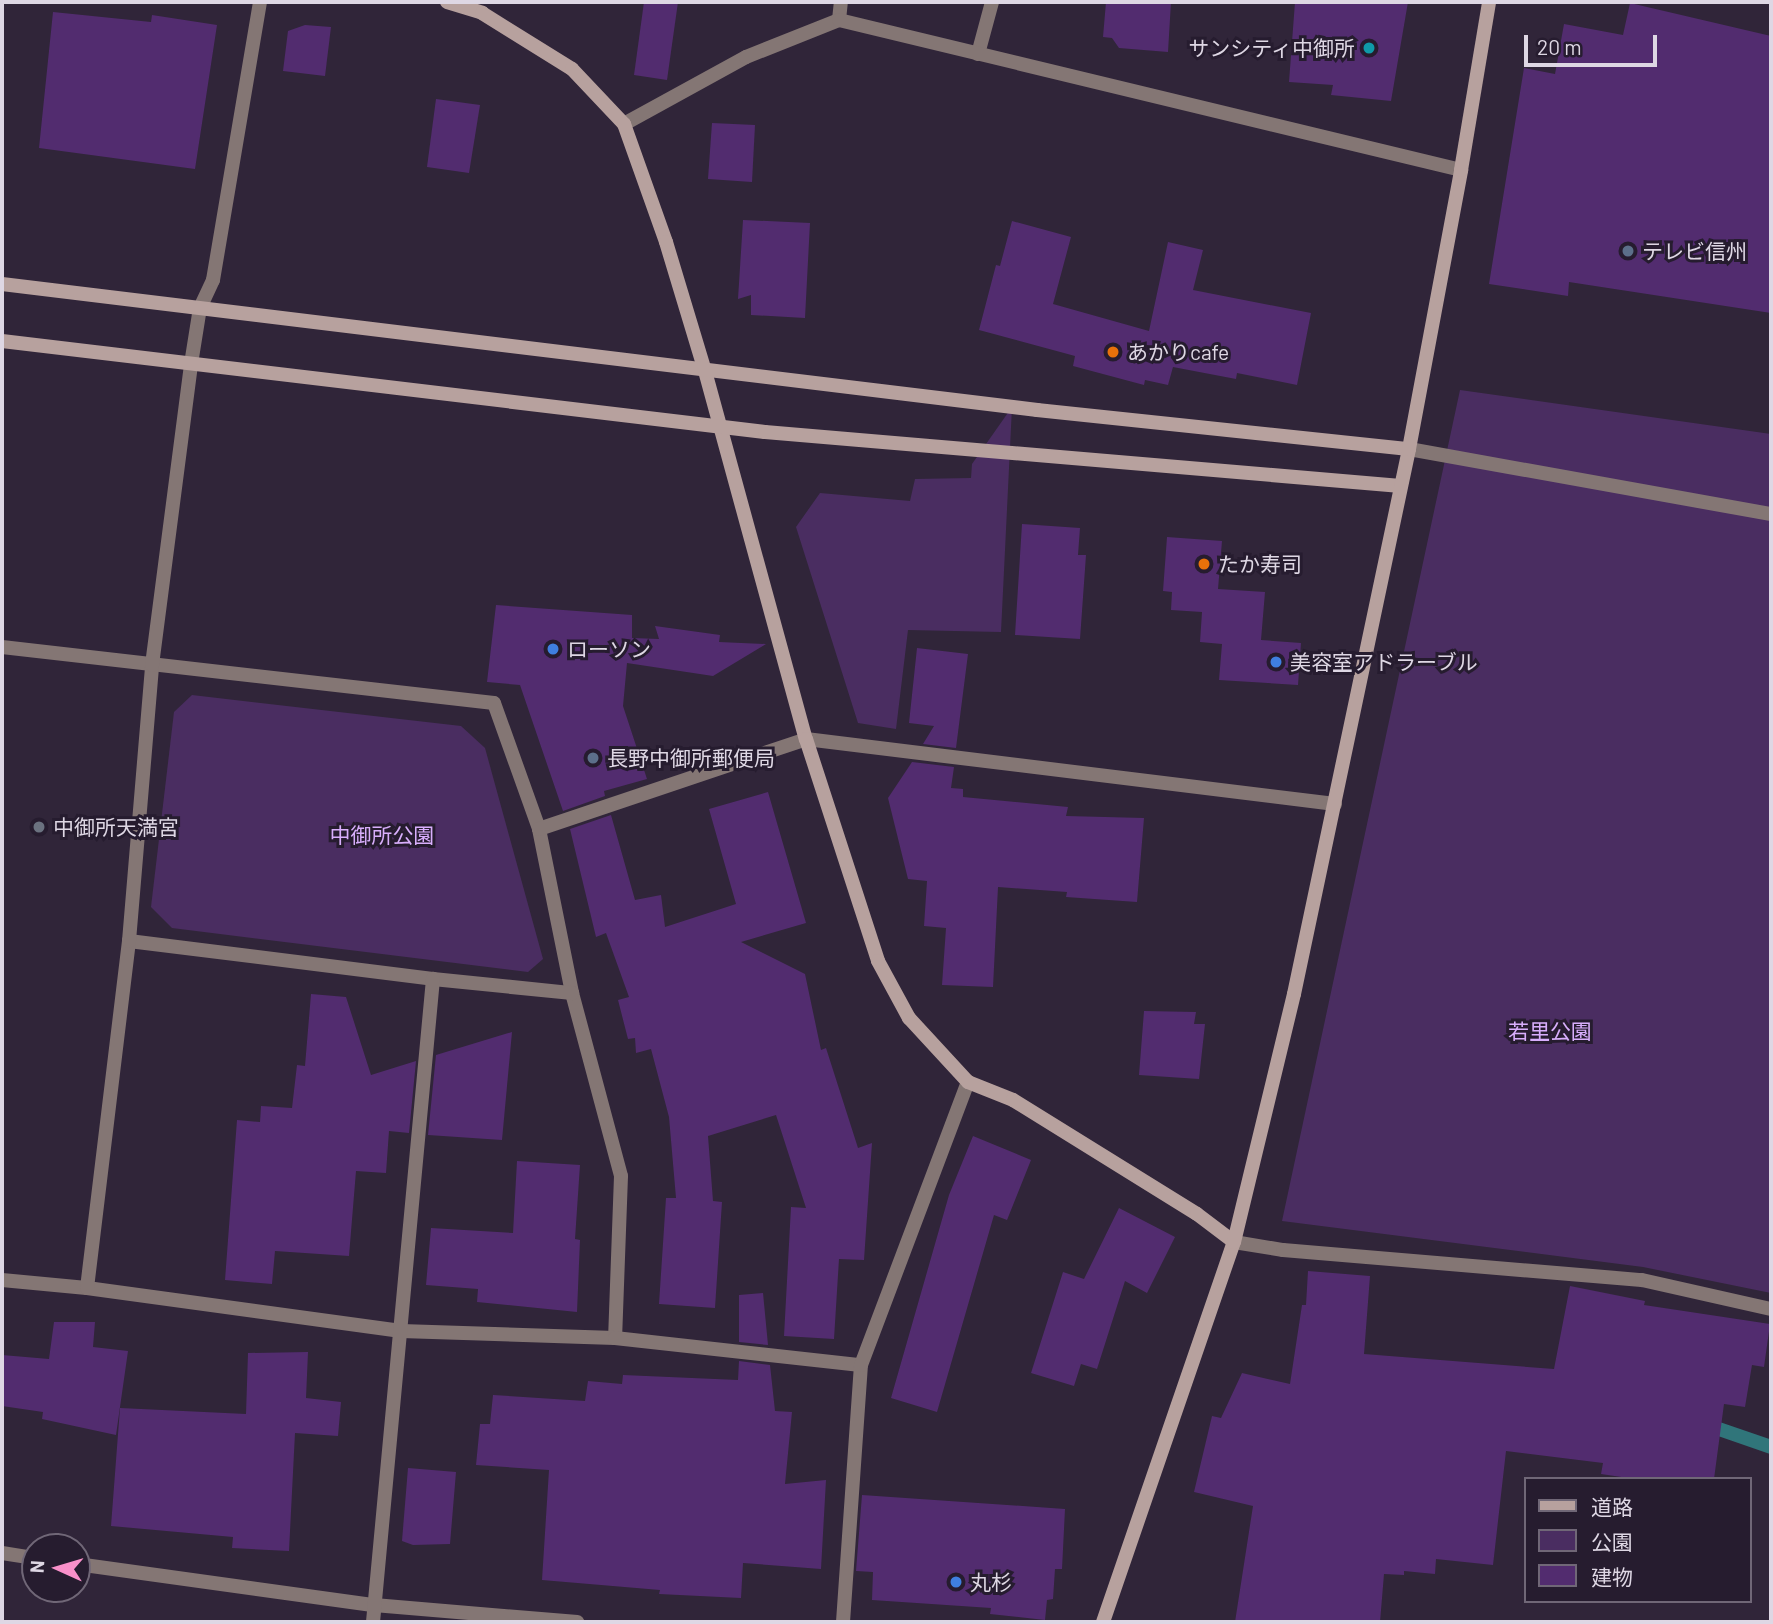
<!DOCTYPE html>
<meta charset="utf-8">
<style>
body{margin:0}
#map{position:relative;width:1773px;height:1624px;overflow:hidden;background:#302539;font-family:Barlow,"Noto Sans JP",sans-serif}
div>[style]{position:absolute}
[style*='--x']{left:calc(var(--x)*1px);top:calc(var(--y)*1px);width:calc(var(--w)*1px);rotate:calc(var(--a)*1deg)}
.green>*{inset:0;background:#4a2d61}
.stream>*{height:14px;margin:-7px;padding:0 7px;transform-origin:7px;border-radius:7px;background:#30757a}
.building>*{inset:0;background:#522c6f}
.lane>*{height:14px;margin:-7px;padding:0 7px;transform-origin:7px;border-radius:7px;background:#847674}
.street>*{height:14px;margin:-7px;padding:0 7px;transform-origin:7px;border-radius:7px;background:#847674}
.secondary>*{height:14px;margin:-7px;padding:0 7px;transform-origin:7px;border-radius:7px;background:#b7a19e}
.dots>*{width:19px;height:19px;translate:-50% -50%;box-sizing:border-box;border:4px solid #261c2f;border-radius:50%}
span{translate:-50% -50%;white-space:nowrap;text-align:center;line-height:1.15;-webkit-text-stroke:6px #261c2f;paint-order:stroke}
.poi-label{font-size:21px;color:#ded7e4}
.right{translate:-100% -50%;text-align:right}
.left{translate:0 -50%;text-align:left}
.park-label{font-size:21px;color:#d8aefc}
.frame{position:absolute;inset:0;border:4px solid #ded7e4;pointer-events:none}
.legend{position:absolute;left:1524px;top:1477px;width:228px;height:126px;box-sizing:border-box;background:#261c2f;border:2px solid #706777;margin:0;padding:9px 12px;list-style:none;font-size:21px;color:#ded7e4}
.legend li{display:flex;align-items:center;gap:14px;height:35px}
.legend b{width:35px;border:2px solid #706777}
.north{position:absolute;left:21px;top:1533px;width:70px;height:70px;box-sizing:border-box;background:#261c2f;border:2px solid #706777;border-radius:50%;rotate:274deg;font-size:19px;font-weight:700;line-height:28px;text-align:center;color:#ded7e4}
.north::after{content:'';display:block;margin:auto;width:24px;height:32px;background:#f990ca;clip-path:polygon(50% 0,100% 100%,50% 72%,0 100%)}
.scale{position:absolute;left:1524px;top:35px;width:133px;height:32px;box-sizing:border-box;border:4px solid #ded7e4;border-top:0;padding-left:9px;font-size:21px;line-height:24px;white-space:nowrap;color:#ded7e4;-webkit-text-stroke:5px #261c2f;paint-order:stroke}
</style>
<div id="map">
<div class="green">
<i style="clip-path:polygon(1460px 390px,1771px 434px,1771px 1293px,1643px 1267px,1282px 1221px)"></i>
<i style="clip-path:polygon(1012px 407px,1001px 632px,908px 630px,896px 729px,858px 723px,796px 527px,820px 493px,910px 501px,915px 479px,971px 478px,972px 464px)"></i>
<i style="clip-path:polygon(192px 695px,461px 726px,485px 748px,543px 959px,528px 972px,172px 928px,151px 907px,174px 712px)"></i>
</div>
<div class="stream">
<i style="--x:1705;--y:1420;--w:14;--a:36"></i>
<i style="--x:1716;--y:1428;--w:58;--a:19.1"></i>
</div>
<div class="building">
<i style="clip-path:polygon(644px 2px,678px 2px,667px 80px,634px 75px)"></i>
<i style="clip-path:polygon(1106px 2px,1171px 2px,1168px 52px,1119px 48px,1112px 38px,1103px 37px)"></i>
<i style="clip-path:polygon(1295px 2px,1408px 2px,1391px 101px,1331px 95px,1333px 85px,1289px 82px)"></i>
<i style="clip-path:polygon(1630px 3px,1771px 36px,1771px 313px,1569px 282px,1568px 296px,1489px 284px,1524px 68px,1555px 74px,1564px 24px,1623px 35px)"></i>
<i style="clip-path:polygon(53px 12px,151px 22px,152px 15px,217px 25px,195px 169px,39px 148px)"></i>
<i style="clip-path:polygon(305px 25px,331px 27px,325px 76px,283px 71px,288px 31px)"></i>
<i style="clip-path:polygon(436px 99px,480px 105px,469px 173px,427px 167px)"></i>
<i style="clip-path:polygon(712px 123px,755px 125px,752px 182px,708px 179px)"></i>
<i style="clip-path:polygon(743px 220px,810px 223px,805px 318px,751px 315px,751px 295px,738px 299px)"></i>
<i style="clip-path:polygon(1012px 221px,1071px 237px,1053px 304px,1149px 331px,1168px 242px,1203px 250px,1193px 290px,1311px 313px,1297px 385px,1237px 373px,1236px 379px,1173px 367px,1168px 385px,1145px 380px,1144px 385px,1073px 366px,1075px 356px,979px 330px,996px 265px,1000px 266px)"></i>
<i style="clip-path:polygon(1022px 524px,1080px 528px,1078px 555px,1086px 555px,1080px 639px,1015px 635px)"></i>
<i style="clip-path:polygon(1167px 537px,1222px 541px,1218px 589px,1265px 592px,1261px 640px,1301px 643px,1298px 685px,1219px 680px,1222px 644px,1200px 642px,1202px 612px,1171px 610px,1172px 592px,1163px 591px)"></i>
<i style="clip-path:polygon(496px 605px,632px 615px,632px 638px,659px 639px,655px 626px,720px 635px,719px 642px,766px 644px,713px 676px,627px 663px,623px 706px,647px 779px,604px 791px,605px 796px,563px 811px,520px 685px,487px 682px)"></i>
<i style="clip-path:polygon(917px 648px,968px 654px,956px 748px,923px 744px,934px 726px,909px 723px)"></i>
<i style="clip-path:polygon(912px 762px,954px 767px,951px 788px,963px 789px,963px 797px,1068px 807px,1066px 816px,1144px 818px,1137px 902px,1066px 897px,1067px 892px,998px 887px,993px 987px,942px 985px,946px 928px,924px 926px,927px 881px,908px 879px,888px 798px)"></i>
<i style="clip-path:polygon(768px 792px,806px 923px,741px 942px,805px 974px,821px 1050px,826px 1048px,858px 1148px,872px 1143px,864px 1260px,839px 1259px,834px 1339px,784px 1336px,791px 1207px,806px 1208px,776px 1115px,708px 1136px,713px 1201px,722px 1202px,715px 1308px,659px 1304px,666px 1198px,676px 1198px,669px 1117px,651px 1049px,636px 1053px,635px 1038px,628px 1039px,618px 1000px,629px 997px,606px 933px,596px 937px,570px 829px,611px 815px,635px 900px,661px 895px,665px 927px,736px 904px,709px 809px)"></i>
<i style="clip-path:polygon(311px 994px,346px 997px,371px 1075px,416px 1061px,409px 1133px,389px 1131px,386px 1173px,356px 1171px,349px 1256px,275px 1251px,272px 1284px,225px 1280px,237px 1120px,260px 1122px,261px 1106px,292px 1108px,297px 1065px,305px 1066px)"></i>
<i style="clip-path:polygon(1144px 1011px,1196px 1012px,1194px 1024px,1205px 1024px,1199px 1079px,1139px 1075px)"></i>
<i style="clip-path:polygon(512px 1032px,502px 1140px,428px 1135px,436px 1055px)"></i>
<i style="clip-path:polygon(973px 1136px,1031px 1160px,1007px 1220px,994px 1215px,937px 1412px,891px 1398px,949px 1195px)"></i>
<i style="clip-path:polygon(517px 1161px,580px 1165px,575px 1239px,580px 1240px,577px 1312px,477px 1302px,478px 1289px,426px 1285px,431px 1228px,513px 1233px)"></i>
<i style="clip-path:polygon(1119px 1208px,1175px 1237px,1147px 1293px,1125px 1281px,1097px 1369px,1081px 1364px,1074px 1386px,1031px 1373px,1063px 1272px,1084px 1279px)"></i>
<i style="clip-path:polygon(1308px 1271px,1370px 1276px,1364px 1354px,1554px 1369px,1570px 1286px,1645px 1301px,1644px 1305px,1770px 1324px,1764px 1367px,1752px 1365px,1745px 1407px,1724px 1404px,1714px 1479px,1635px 1479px,1601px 1474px,1603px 1463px,1506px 1451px,1493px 1565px,1436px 1559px,1435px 1574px,1404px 1571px,1404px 1575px,1384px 1574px,1380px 1622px,1235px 1622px,1253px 1506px,1194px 1492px,1212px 1416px,1221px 1418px,1242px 1373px,1290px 1384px,1302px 1305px,1306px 1305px)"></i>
<i style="clip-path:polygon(763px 1293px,768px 1345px,739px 1342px,739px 1295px)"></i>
<i style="clip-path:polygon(54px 1322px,95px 1322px,93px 1347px,128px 1351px,116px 1435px,42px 1419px,43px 1412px,2px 1406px,2px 1355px,49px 1359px)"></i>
<i style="clip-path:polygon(308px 1352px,306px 1398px,341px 1402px,338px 1436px,295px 1433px,289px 1551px,232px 1548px,233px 1537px,111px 1526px,120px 1408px,246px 1414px,248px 1353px)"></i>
<i style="clip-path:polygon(739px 1361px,770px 1365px,775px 1411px,792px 1412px,785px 1484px,826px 1480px,821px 1569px,743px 1563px,741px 1598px,659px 1594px,660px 1590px,542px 1580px,549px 1470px,476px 1465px,480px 1424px,490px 1424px,493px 1395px,585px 1401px,588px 1381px,622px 1384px,623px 1375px,738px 1380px)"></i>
<i style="clip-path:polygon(408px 1468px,456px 1472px,450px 1544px,413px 1545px,402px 1541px)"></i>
<i style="clip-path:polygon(862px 1495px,1065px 1509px,1062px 1569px,1055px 1569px,1053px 1599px,1047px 1600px,1045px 1620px,990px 1614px,991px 1608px,872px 1600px,873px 1572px,856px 1571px)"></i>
</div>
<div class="lane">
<i style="--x:1409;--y:449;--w:368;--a:10.2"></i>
</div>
<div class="street">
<i style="--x:839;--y:20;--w:18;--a:-84"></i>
<i style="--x:978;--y:54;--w:54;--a:-74.9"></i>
<i style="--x:624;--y:124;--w:139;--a:-28.8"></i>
<i style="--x:746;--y:57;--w:100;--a:-21.7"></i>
<i style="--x:839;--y:20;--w:640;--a:13.56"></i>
<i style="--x:2;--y:647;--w:495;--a:6.5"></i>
<i style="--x:494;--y:703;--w:134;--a:70.3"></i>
<i style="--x:539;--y:829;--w:167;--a:78.6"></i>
<i style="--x:572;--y:993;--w:189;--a:75"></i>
<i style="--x:621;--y:1176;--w:162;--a:92.1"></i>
<i style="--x:539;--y:829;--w:282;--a:-18.6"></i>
<i style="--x:806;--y:739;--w:533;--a:7.01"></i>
<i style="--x:129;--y:941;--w:306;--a:7.1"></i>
<i style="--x:433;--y:979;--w:140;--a:5.8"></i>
<i style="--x:1234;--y:1242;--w:50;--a:9.3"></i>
<i style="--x:1283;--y:1250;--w:360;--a:4.8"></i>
<i style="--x:1642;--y:1280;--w:132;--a:12.7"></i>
<i style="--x:2;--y:1280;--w:85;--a:5.4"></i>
<i style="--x:87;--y:1288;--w:317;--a:7.8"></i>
<i style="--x:401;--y:1331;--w:214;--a:1.9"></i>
<i style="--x:615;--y:1338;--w:247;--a:6.3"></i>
<i style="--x:87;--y:1288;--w:350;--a:-83.1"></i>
<i style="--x:129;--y:941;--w:277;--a:-85.2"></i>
<i style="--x:152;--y:665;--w:304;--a:-82.6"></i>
<i style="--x:191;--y:364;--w:57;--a:-80.9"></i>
<i style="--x:200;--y:308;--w:31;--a:-65"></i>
<i style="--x:213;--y:280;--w:282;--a:-80.4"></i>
<i style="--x:2;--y:1553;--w:33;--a:9"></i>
<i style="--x:77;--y:1564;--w:300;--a:7.9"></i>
<i style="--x:374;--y:1605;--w:204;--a:4.8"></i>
<i style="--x:373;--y:1622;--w:646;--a:-84.67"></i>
<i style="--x:843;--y:1622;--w:258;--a:-86"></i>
<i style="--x:861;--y:1365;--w:303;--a:-69.3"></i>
</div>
<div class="secondary">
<i style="--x:447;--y:2;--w:37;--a:17"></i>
<i style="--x:482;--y:13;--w:106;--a:31.9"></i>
<i style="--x:572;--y:69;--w:76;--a:46.6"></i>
<i style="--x:624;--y:124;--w:125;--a:70.4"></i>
<i style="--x:666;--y:242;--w:135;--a:73.2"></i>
<i style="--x:705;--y:371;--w:382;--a:74.7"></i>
<i style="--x:806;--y:739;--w:233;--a:72"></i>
<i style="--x:878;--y:961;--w:65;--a:61.5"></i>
<i style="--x:909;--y:1018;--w:87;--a:47.3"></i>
<i style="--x:968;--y:1082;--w:48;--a:21.8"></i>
<i style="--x:1013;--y:1100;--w:216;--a:31.8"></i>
<i style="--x:1197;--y:1214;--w:46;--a:37.1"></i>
<i style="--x:2;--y:284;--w:1043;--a:6.94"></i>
<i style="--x:1037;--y:410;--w:374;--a:6"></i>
<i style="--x:2;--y:341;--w:768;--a:6.8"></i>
<i style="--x:765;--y:432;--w:638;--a:4.85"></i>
<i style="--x:1103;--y:1622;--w:402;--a:-71"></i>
<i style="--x:1234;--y:1242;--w:255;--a:-76.4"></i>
<i style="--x:1294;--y:994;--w:557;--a:-78.08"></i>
<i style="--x:1409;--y:449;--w:284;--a:-79.4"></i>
<i style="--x:1461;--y:170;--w:170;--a:-80.5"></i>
</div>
<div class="dots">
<i style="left:1369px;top:48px;background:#0f9aa8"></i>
<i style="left:1628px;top:251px;background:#5c6f8a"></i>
<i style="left:1113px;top:352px;background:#e8710a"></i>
<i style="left:1204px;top:564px;background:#e8710a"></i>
<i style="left:553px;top:649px;background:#3f7fe0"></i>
<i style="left:1276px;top:662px;background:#3f7fe0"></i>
<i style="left:593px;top:758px;background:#5c6f8a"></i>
<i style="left:39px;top:827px;background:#6b7280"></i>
<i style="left:956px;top:1582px;background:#3f7fe0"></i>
</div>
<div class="poi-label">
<span class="right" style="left:1355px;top:48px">サンシティ中御所</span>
<span class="left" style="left:1642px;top:251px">テレビ信州</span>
<span class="left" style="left:1127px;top:352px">あかりcafe</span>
<span class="left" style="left:1218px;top:564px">たか寿司</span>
<span class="left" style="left:567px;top:649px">ローソン</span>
<span class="left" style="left:1290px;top:662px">美容室アドラーブル</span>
<span class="left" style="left:607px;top:758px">長野中御所郵便局</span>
<span class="left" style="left:53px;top:827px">中御所天満宮</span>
<span class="left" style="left:970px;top:1582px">丸杉</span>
</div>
<div class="park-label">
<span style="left:382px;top:835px">中御所公園</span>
<span style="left:1550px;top:1031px">若里公園</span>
</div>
<div class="frame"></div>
<ul class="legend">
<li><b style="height:9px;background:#b7a19e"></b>道路</li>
<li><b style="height:19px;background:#4a2d61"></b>公園</li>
<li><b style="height:19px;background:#522c6f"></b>建物</li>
</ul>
<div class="north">N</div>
<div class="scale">20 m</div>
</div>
